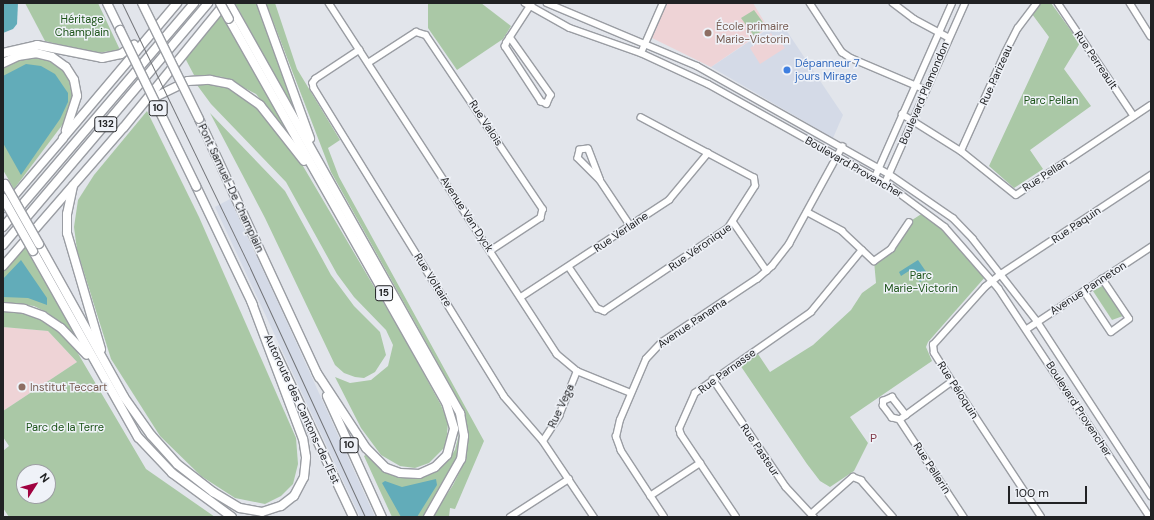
<!DOCTYPE html>
<meta charset="utf-8">
<style>
body{margin:0}
#map{position:relative;width:1154px;height:520px;overflow:hidden;background:#e2e5eb;font-family:"DM Sans",sans-serif}
div>[style]{position:absolute}
[style*='--x']{left:calc(var(--x)*1px);top:calc(var(--y)*1px);width:calc(var(--w)*1px);rotate:calc(var(--a)*1deg)}
.built>*{inset:0;background:#d4dae7}
.education>*{inset:0;background:#eed3d6}
.green>*{inset:0;background:#aac8a6}
.water>*{inset:0;background:#62acb9}
.roads{filter:drop-shadow(1px 0 #9a9da3) drop-shadow(-1px 0 #9a9da3) drop-shadow(0 1px #9a9da3) drop-shadow(0 -1px #9a9da3)}
.minor>*{height:5.5px;margin:-2.75px;padding:0 2.75px;transform-origin:2.75px;border-radius:2.75px;background:#fff}
.major>*{height:7px;margin:-3.5px;padding:0 3.5px;transform-origin:3.5px;border-radius:3.5px;background:#fff}
.highway>*{height:8px;margin:-4px;padding:0 4px;transform-origin:4px;border-radius:4px;background:#fff}
.tram>*{height:1px;margin:-0.5px;padding:0 0.5px;transform-origin:0.5px;border-radius:0.5px;background:#727478}
.bridges{filter:drop-shadow(1px 0 #9a9da3) drop-shadow(-1px 0 #9a9da3) drop-shadow(0 1px #9a9da3) drop-shadow(0 -1px #9a9da3)}
.highway-bridge>*{height:8px;margin:-4px;padding:0 4px;transform-origin:4px;border-radius:4px;background:#fff}
.dots>*{width:11px;height:11px;translate:-50% -50%;box-sizing:border-box;border:2px solid #eff2f8;border-radius:50%}
span{translate:-50% -50%;white-space:nowrap;text-align:center;line-height:1.15;-webkit-text-stroke:3px #eff2f8;paint-order:stroke}
.shield-label span{padding:1px 3px;background:#eff2f8;border:1px solid;border-radius:3px;-webkit-text-stroke-width:0}
.shield-label{font-size:10px;color:#212224;font-weight:700}
.park-label{font-size:11px;color:#1c5318}
.education-label{font-size:11px;color:#785e54}
.left{translate:0 -50%;text-align:left}
.street-label{font-size:11px;color:#212224}
.shop-label{font-size:11px;color:#366cbe}
.neighbourhood-label{font-size:12px;color:#813a48;letter-spacing:1px}
.frame{position:absolute;inset:0;border:4px solid #212224;pointer-events:none}
.north{position:absolute;left:16px;top:464px;width:40px;height:40px;box-sizing:border-box;background:#eff2f8;border:1px solid #9d9fa3;border-radius:50%;rotate:54deg;font-size:11px;font-weight:700;line-height:16px;text-align:center;color:#212224}
.north::after{content:'';display:block;margin:auto;width:14px;height:18px;background:#a00240;clip-path:polygon(50% 0,100% 100%,50% 72%,0 100%)}
.scale{position:absolute;left:1008px;top:486px;width:79px;height:18px;box-sizing:border-box;border:2px solid #212224;border-top:0;padding-left:5px;font-size:12px;line-height:14px;white-space:nowrap;color:#212224;-webkit-text-stroke:3px #eff2f8;paint-order:stroke}
</style>
<div id="map">
<div class="built">
<i style="clip-path:polygon(780px 21px,843px 115px,833px 138px,711px 67px)"></i>
<i style="clip-path:polygon(230px 199px,281px 309px,375px 517px,360px 517px,215px 207px)"></i>
</div>
<div class="education">
<i style="clip-path:polygon(667px 3px,753px 3px,768px 28px,711px 67px,652px 38px)"></i>
<i style="clip-path:polygon(771px 33px,773px 37px,776px 35px,785px 48px,760px 64px,750px 48px)"></i>
<i style="clip-path:polygon(3px 327px,48px 331px,77px 362px,3px 411px)"></i>
</div>
<div class="green">
<i style="clip-path:polygon(25px 3px,98px 3px,120px 50px,95px 53px,45px 41px)"></i>
<i style="clip-path:polygon(235px 3px,259px 3px,299px 117px,298px 118px)"></i>
<i style="clip-path:polygon(266px 3px,275px 3px,297px 69px,340px 140px,328px 148px,339px 177px,484px 441px,455px 509px,450px 508px,449px 517px,432px 517px,453px 485px,464px 463px,468px 444px,464px 410px,331px 172px)"></i>
<i style="clip-path:polygon(428px 3px,481px 3px,511px 26px,503px 39px,457px 70px,428px 28px)"></i>
<i style="clip-path:polygon(1042px 3px,1051px 3px,1080px 43px,1064px 69px,1091px 106px,1030px 150px,1043px 169px,1014px 188px,989px 166px,1049px 37px,1032px 14px)"></i>
<i style="clip-path:polygon(754px 10px,767px 28px,754px 36px,741px 18px)"></i>
<i style="clip-path:polygon(222px 13px,289px 130px,287px 132px,256px 94px,223px 77px,194px 75px,185px 58px)"></i>
<i style="clip-path:polygon(26px 57px,47px 57px,68px 73px,74px 94px,66px 120px,14px 189px,3px 170px,3px 67px)"></i>
<i style="clip-path:polygon(219px 84px,240px 93px,253px 104px,300px 161px,403px 336px,441px 405px,448px 423px,446px 446px,429px 463px,415px 468px,400px 466px,381px 455px,361px 428px,335px 377px,350px 383px,371px 380px,388px 366px,393px 345px,386px 330px,354px 297px,337px 274px,286px 182px,211px 104px,197px 85px)"></i>
<i style="clip-path:polygon(147px 111px,199px 217px,296px 438px,298px 464px,293px 484px,281px 496px,265px 504px,235px 498px,201px 476px,160px 436px,111px 359px,77px 250px,74px 227px,78px 200px,94px 175px)"></i>
<i style="clip-path:polygon(210px 113px,285px 191px,331px 275px,354px 306px,380px 332px,386px 355px,375px 372px,364px 378px,355px 377px,344px 373px,335px 365px,265px 218px)"></i>
<i style="clip-path:polygon(926px 211px,986px 276px,928px 342px,926px 347px,932px 361px,850px 417px,868px 443px,854px 471px,830px 487px,820px 481px,807px 464px,740px 365px,758px 354px,770px 372px,813px 345px,851px 310px,862px 293px,876px 283px,874px 261px,891px 249px,909px 222px)"></i>
<i style="clip-path:polygon(27px 245px,80px 338px,78px 340px,48px 313px,34px 306px,3px 302px,3px 271px)"></i>
<i style="clip-path:polygon(1104px 285px,1123px 316px,1112px 320px,1093px 291px)"></i>
<i style="clip-path:polygon(evenodd,3px 310px,29px 312px,51px 324px,73px 345px,146px 469px,215px 517px,9px 517px,3px 508px,3px 451px,9px 446px,3px 437px,3px 411px,77px 362px,48px 331px,3px 327px,3px 310px,24px 472px,48px 472px,48px 496px,24px 496px,24px 472px)"></i>
<i style="clip-path:polygon(459px 434px,462px 434px,459px 455px,424px 517px,392px 517px,364px 456px,367px 454px,376px 464px,400px 477px,420px 478px,445px 464px,455px 450px)"></i>
</div>
<div class="water">
<i style="clip-path:polygon(3px 3px,18px 3px,17px 24px,13px 29px,3px 33px)"></i>
<i style="clip-path:polygon(26px 64px,41px 66px,55px 74px,68px 93px,68px 102px,60px 119px,21px 175px,3px 143px,3px 76px)"></i>
<i style="clip-path:polygon(21px 260px,47px 298px,47px 305px,28px 298px,3px 297px,3px 279px)"></i>
<i style="clip-path:polygon(918px 260px,929px 276px,920px 282px,912px 269px,901px 276px,899px 272px)"></i>
<i style="clip-path:polygon(436px 479px,437px 485px,417px 517px,401px 517px,382px 483px,385px 481px,402px 487px)"></i>
</div>
<div class="roads">
<div class="minor">
<i style="--x:329;--y:3;--w:419;--a:57"></i>
<i style="--x:557;--y:354;--w:26;--a:40"></i>
<i style="--x:577;--y:371;--w:58;--a:22.2"></i>
<i style="--x:525;--y:3;--w:51;--a:29.1"></i>
<i style="--x:570;--y:28;--w:75;--a:19.4"></i>
<i style="--x:641;--y:53;--w:74;--a:24.8"></i>
<i style="--x:708;--y:84;--w:205;--a:29.2"></i>
<i style="--x:887;--y:184;--w:72;--a:36.6"></i>
<i style="--x:945;--y:227;--w:82;--a:48.9"></i>
<i style="--x:999;--y:289;--w:273;--a:56.5"></i>
<i style="--x:547;--y:3;--w:163;--a:22.8"></i>
<i style="--x:697;--y:66;--w:220;--a:29.4"></i>
<i style="--x:889;--y:174;--w:78;--a:34.5"></i>
<i style="--x:953;--y:218;--w:29;--a:46"></i>
<i style="--x:973;--y:239;--w:104;--a:52"></i>
<i style="--x:1037;--y:321;--w:209;--a:56.9"></i>
<i style="--x:810;--y:3;--w:59;--a:56.9"></i>
<i style="--x:842;--y:52;--w:11;--a:34"></i>
<i style="--x:851;--y:58;--w:82;--a:23.1"></i>
<i style="--x:893;--y:3;--w:26;--a:37"></i>
<i style="--x:914;--y:19;--w:38;--a:28"></i>
<i style="--x:1058;--y:3;--w:136;--a:56.1"></i>
<i style="--x:1130;--y:3;--w:39;--a:58"></i>
<i style="--x:510;--y:37;--w:71;--a:54.7"></i>
<i style="--x:551;--y:95;--w:10;--a:114"></i>
<i style="--x:547;--y:104;--w:6;--a:-162"></i>
<i style="--x:541;--y:102;--w:66;--a:-123.2"></i>
<i style="--x:505;--y:47;--w:4;--a:-76"></i>
<i style="--x:506;--y:43;--w:48;--a:-57"></i>
<i style="--x:360;--y:50;--w:53;--a:146.6"></i>
<i style="--x:316;--y:79;--w:5;--a:127"></i>
<i style="--x:313;--y:83;--w:5;--a:79"></i>
<i style="--x:314;--y:88;--w:362;--a:58.3"></i>
<i style="--x:504;--y:396;--w:60;--a:49.1"></i>
<i style="--x:543;--y:441;--w:92;--a:56.1"></i>
<i style="--x:641;--y:53;--w:55;--a:-66.3"></i>
<i style="--x:368;--y:63;--w:57;--a:-32.9"></i>
<i style="--x:416;--y:32;--w:10;--a:17"></i>
<i style="--x:426;--y:35;--w:210;--a:56.1"></i>
<i style="--x:543;--y:209;--w:9;--a:103"></i>
<i style="--x:541;--y:218;--w:60;--a:146.6"></i>
<i style="--x:902;--y:114;--w:70;--a:32.1"></i>
<i style="--x:961;--y:151;--w:70;--a:38.7"></i>
<i style="--x:1016;--y:195;--w:162;--a:-33.7"></i>
<i style="--x:961;--y:151;--w:107;--a:-65.8"></i>
<i style="--x:1005;--y:53;--w:28;--a:-63"></i>
<i style="--x:1018;--y:28;--w:31;--a:-53"></i>
<i style="--x:875;--y:177;--w:190;--a:-66.1"></i>
<i style="--x:600;--y:180;--w:33;--a:-111"></i>
<i style="--x:588;--y:149;--w:8;--a:173"></i>
<i style="--x:580;--y:150;--w:8;--a:104"></i>
<i style="--x:578;--y:158;--w:31;--a:45"></i>
<i style="--x:600;--y:180;--w:54;--a:56.3"></i>
<i style="--x:885;--y:183;--w:197;--a:-66"></i>
<i style="--x:807;--y:212;--w:40;--a:28"></i>
<i style="--x:842;--y:231;--w:44;--a:43.2"></i>
<i style="--x:874;--y:261;--w:21;--a:-35"></i>
<i style="--x:891;--y:249;--w:32;--a:-56"></i>
<i style="--x:734;--y:223;--w:58;--a:55.5"></i>
<i style="--x:569;--y:267;--w:50;--a:55.7"></i>
<i style="--x:597;--y:308;--w:8;--a:23"></i>
<i style="--x:604;--y:311;--w:149;--a:-33.8"></i>
<i style="--x:728;--y:228;--w:50;--a:-57.3"></i>
<i style="--x:755;--y:186;--w:8;--a:-97"></i>
<i style="--x:754;--y:178;--w:128;--a:-152"></i>
<i style="--x:1084;--y:291;--w:49;--a:56.6"></i>
<i style="--x:1111;--y:332;--w:22;--a:-36"></i>
<i style="--x:1129;--y:319;--w:48;--a:-124"></i>
<i style="--x:521;--y:297;--w:177;--a:-33.2"></i>
<i style="--x:669;--y:200;--w:61;--a:-50.3"></i>
<i style="--x:1027;--y:329;--w:149;--a:-33.5"></i>
<i style="--x:713;--y:379;--w:130;--a:55.9"></i>
<i style="--x:786;--y:487;--w:41;--a:47"></i>
<i style="--x:952;--y:382;--w:64;--a:143.8"></i>
<i style="--x:900;--y:420;--w:116;--a:56.6"></i>
<i style="--x:900;--y:420;--w:8;--a:-166"></i>
<i style="--x:892;--y:418;--w:15;--a:-127"></i>
<i style="--x:883;--y:406;--w:5;--a:-90"></i>
<i style="--x:883;--y:401;--w:10;--a:-24"></i>
<i style="--x:892;--y:397;--w:23;--a:52"></i>
<i style="--x:543;--y:441;--w:30;--a:-57"></i>
<i style="--x:559;--y:416;--w:48;--a:-68.2"></i>
<i style="--x:650;--y:496;--w:60;--a:-33.4"></i>
<i style="--x:811;--y:514;--w:56;--a:-41.4"></i>
<i style="--x:853;--y:477;--w:9;--a:21"></i>
<i style="--x:861;--y:480;--w:49;--a:49.1"></i>
<i style="--x:510;--y:517;--w:70;--a:-32.8"></i>
<i style="--x:664;--y:517;--w:79;--a:-123.1"></i>
<i style="--x:621;--y:451;--w:15;--a:-110"></i>
<i style="--x:616;--y:437;--w:17;--a:-77"></i>
<i style="--x:620;--y:420;--w:66;--a:-66.9"></i>
<i style="--x:646;--y:359;--w:23;--a:-47"></i>
<i style="--x:662;--y:342;--w:114;--a:-33.6"></i>
<i style="--x:757;--y:279;--w:20;--a:-41"></i>
<i style="--x:772;--y:266;--w:28;--a:-52"></i>
<i style="--x:789;--y:244;--w:111;--a:-61.3"></i>
<i style="--x:736;--y:517;--w:99;--a:-123.9"></i>
<i style="--x:681;--y:435;--w:6;--a:-108"></i>
<i style="--x:679;--y:429;--w:39;--a:-66"></i>
<i style="--x:695;--y:393;--w:141;--a:-34.9"></i>
<i style="--x:811;--y:312;--w:80;--a:-50.6"></i>
<i style="--x:1041;--y:517;--w:162;--a:-123.4"></i>
<i style="--x:952;--y:382;--w:34;--a:-122"></i>
<i style="--x:934;--y:353;--w:8;--a:-97"></i>
<i style="--x:933;--y:345;--w:78;--a:-48.1"></i>
<i style="--x:985;--y:287;--w:21;--a:-39"></i>
<i style="--x:1001;--y:274;--w:180;--a:-33.4"></i>
</div>
<div class="major">
<i style="--x:3;--y:208;--w:92;--a:-49.4"></i>
</div>
<div class="highway">
<i style="--x:107;--y:3;--w:30;--a:64"></i>
<i style="--x:229;--y:3;--w:471;--a:60.6"></i>
<i style="--x:460;--y:413;--w:23;--a:80"></i>
<i style="--x:464;--y:436;--w:23;--a:97"></i>
<i style="--x:461;--y:459;--w:67;--a:119.6"></i>
<i style="--x:261;--y:3;--w:144;--a:70.1"></i>
<i style="--x:229;--y:19;--w:440;--a:60.5"></i>
<i style="--x:446;--y:402;--w:28;--a:73"></i>
<i style="--x:454;--y:429;--w:27;--a:105"></i>
<i style="--x:447;--y:455;--w:17;--a:135"></i>
<i style="--x:435;--y:467;--w:17;--a:156"></i>
<i style="--x:419;--y:474;--w:19;--a:-177"></i>
<i style="--x:400;--y:473;--w:15;--a:-160"></i>
<i style="--x:386;--y:468;--w:28;--a:-135"></i>
<i style="--x:366;--y:448;--w:90;--a:-123.2"></i>
<i style="--x:3;--y:53;--w:35;--a:-13"></i>
<i style="--x:37;--y:45;--w:66;--a:11.3"></i>
<i style="--x:102;--y:58;--w:19;--a:-12"></i>
<i style="--x:121;--y:54;--w:16;--a:-35"></i>
<i style="--x:3;--y:63;--w:17;--a:-25"></i>
<i style="--x:18;--y:56;--w:18;--a:-9"></i>
<i style="--x:36;--y:53;--w:16;--a:14"></i>
<i style="--x:52;--y:57;--w:17;--a:36"></i>
<i style="--x:66;--y:67;--w:15;--a:58"></i>
<i style="--x:74;--y:80;--w:16;--a:79"></i>
<i style="--x:77;--y:96;--w:36;--a:108"></i>
<i style="--x:149;--y:100;--w:43;--a:-26"></i>
<i style="--x:188;--y:81;--w:22;--a:-3"></i>
<i style="--x:210;--y:80;--w:20;--a:11"></i>
<i style="--x:230;--y:84;--w:37;--a:35"></i>
<i style="--x:260;--y:105;--w:71;--a:51.8"></i>
<i style="--x:199;--y:119;--w:285;--a:65.1"></i>
<i style="--x:63;--y:138;--w:177;--a:-49.8"></i>
<i style="--x:73;--y:186;--w:29;--a:102"></i>
<i style="--x:67;--y:214;--w:19;--a:90"></i>
<i style="--x:67;--y:233;--w:121;--a:73.7"></i>
<i style="--x:196;--y:186;--w:132;--a:64.4"></i>
<i style="--x:3;--y:227;--w:294;--a:-49.5"></i>
<i style="--x:39;--y:244;--w:175;--a:60.9"></i>
<i style="--x:124;--y:397;--w:47;--a:54.6"></i>
<i style="--x:151;--y:435;--w:39;--a:48"></i>
<i style="--x:177;--y:464;--w:46;--a:37.9"></i>
<i style="--x:213;--y:492;--w:31;--a:31"></i>
<i style="--x:240;--y:508;--w:22;--a:10"></i>
<i style="--x:262;--y:512;--w:20;--a:-18"></i>
<i style="--x:281;--y:506;--w:16;--a:-38"></i>
<i style="--x:294;--y:496;--w:21;--a:-62"></i>
<i style="--x:304;--y:477;--w:20;--a:-84"></i>
<i style="--x:306;--y:457;--w:18;--a:-99"></i>
<i style="--x:303;--y:439;--w:147;--a:-110.6"></i>
<i style="--x:3;--y:245;--w:317;--a:-49.7"></i>
<i style="--x:33;--y:251;--w:214;--a:60.6"></i>
<i style="--x:138;--y:437;--w:50;--a:46.6"></i>
<i style="--x:172;--y:473;--w:74;--a:36.3"></i>
<i style="--x:3;--y:266;--w:184;--a:-49"></i>
<i style="--x:124;--y:127;--w:160;--a:-50.8"></i>
<i style="--x:3;--y:307;--w:21;--a:5"></i>
<i style="--x:24;--y:309;--w:20;--a:20"></i>
<i style="--x:43;--y:316;--w:22;--a:34"></i>
<i style="--x:61;--y:328;--w:37;--a:46"></i>
<i style="--x:275;--y:351;--w:183;--a:64.8"></i>
<i style="--x:327;--y:396;--w:133;--a:65.6"></i>
</div>
</div>
<div class="tram">
<i style="--x:122;--y:3;--w:294;--a:64.2"></i>
<i style="--x:250;--y:268;--w:274;--a:65.2"></i>
</div>
<div class="bridges">
<div class="highway-bridge">
<i style="--x:142;--y:3;--w:129;--a:63.8"></i>
<i style="--x:220;--y:3;--w:18;--a:61"></i>
<i style="--x:120;--y:30;--w:174;--a:64"></i>
<i style="--x:5;--y:184;--w:69;--a:60.5"></i>
<i style="--x:3;--y:198;--w:61;--a:60.5"></i>
</div>
</div>
<div class="dots">
<i style="left:708px;top:33px;background:#8d6e63"></i>
<i style="left:787px;top:70px;background:#3f7fe0"></i>
<i style="left:22px;top:387px;background:#8d6e63"></i>
</div>
<div class="shield-label">
<span style="left:158px;top:108px">10</span>
<span style="left:106px;top:124px">132</span>
<span style="left:384px;top:293px">15</span>
<span style="left:349px;top:445px">10</span>
</div>
<div class="park-label">
<span style="left:82px;top:26px">Héritage<br>Champlain</span>
<span style="left:1051px;top:100px">Parc Pellan</span>
<span style="left:921px;top:282px">Parc<br>Marie-Victorin</span>
<span style="left:65px;top:427px">Parc de la Terre</span>
</div>
<div class="education-label">
<span class="left" style="left:716px;top:33px">École primaire<br>Marie-Victorin</span>
<span class="left" style="left:30px;top:387px">Institut Teccart</span>
</div>
<div class="street-label">
<span style="left:1096px;top:60px;rotate:56deg">Rue Perreault</span>
<span style="left:996px;top:75px;rotate:-66deg">Rue Parizeau</span>
<span style="left:924px;top:93px;rotate:-67deg">Boulevard Plamondon</span>
<span style="left:486px;top:123px;rotate:57deg">Rue Valois</span>
<span style="left:854px;top:167px;rotate:30deg">Boulevard Provencher</span>
<span style="left:1045px;top:175px;rotate:-33deg">Rue Pellan</span>
<span style="left:231px;top:188px;rotate:65deg">Pont Samuel-De Champlain</span>
<span style="left:467px;top:214px;rotate:57deg">Avenue Van Dyck</span>
<span style="left:1076px;top:225px;rotate:-34deg">Rue Paquin</span>
<span style="left:621px;top:232px;rotate:-34deg">Rue Verlaine</span>
<span style="left:700px;top:247px;rotate:-35deg">Rue Véronique</span>
<span style="left:433px;top:280px;rotate:58deg">Rue Voltaire</span>
<span style="left:1088px;top:288px;rotate:-33deg">Avenue Panneton</span>
<span style="left:692px;top:323px;rotate:-34deg">Avenue Panama</span>
<span style="left:727px;top:371px;rotate:-36deg">Rue Parnasse</span>
<span style="left:958px;top:390px;rotate:57deg">Rue Péloquin</span>
<span style="left:561px;top:406px;rotate:-65deg">Rue Vega</span>
<span style="left:302px;top:409px;rotate:65deg">Autoroute des Cantons-de-l'Est</span>
<span style="left:1079px;top:409px;rotate:57deg">Boulevard Provencher</span>
<span style="left:760px;top:450px;rotate:56deg">Rue Pasteur</span>
<span style="left:932px;top:468px;rotate:57deg">Rue Pellerin</span>
</div>
<div class="shop-label">
<span class="left" style="left:795px;top:70px">Dépanneur 7<br>jours Mirage</span>
</div>
<div class="neighbourhood-label">
<span style="left:874px;top:439px">P</span>
</div>
<div class="frame"></div>
<div class="north">N</div>
<div class="scale">100 m</div>
</div>
